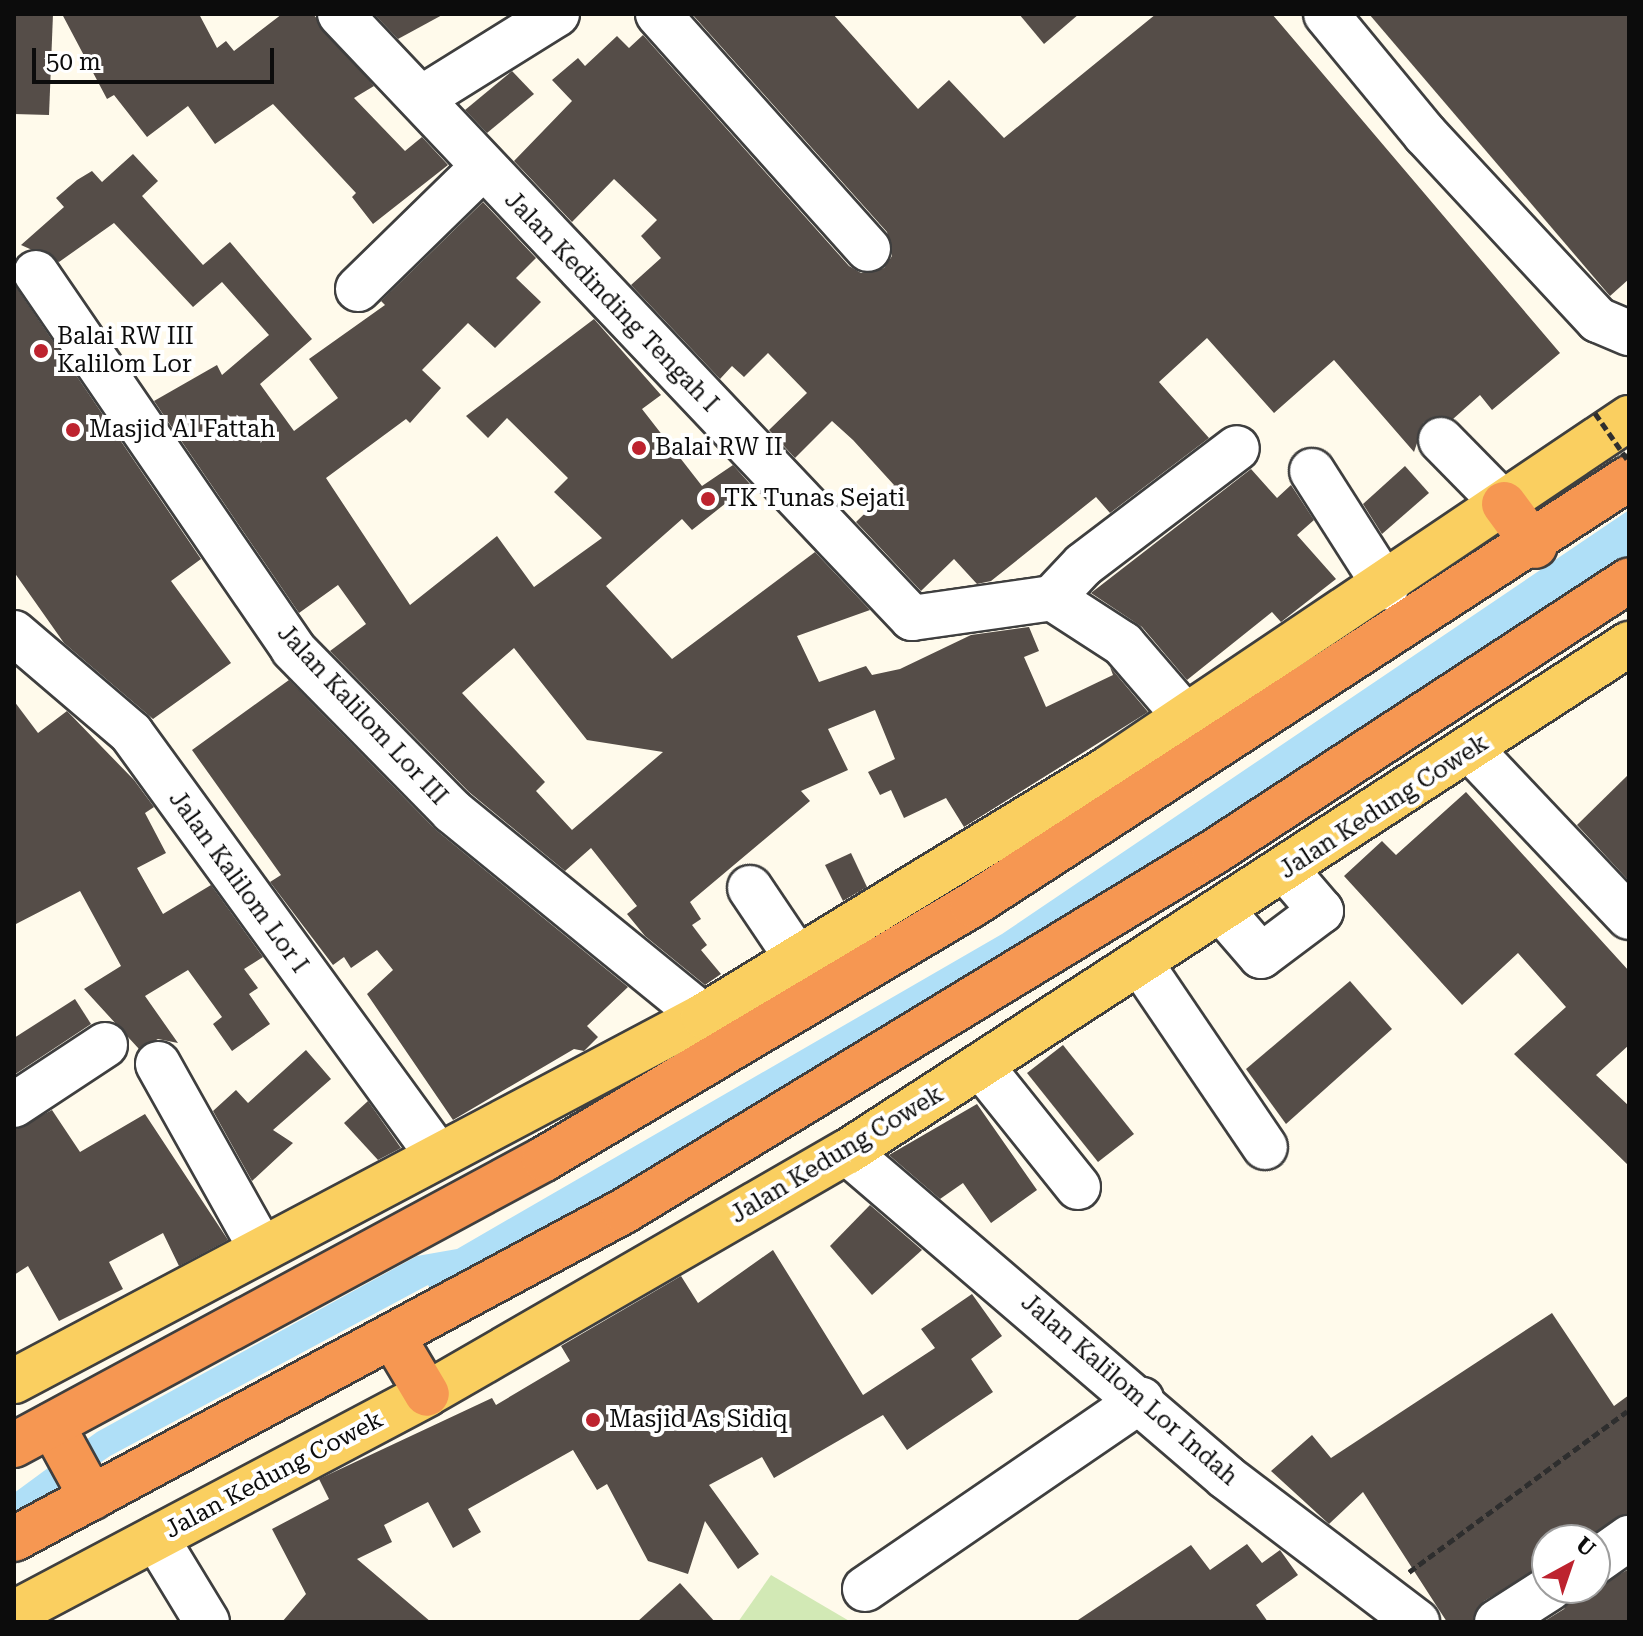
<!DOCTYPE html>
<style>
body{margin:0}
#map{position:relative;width:1643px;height:1636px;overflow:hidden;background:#fffaeb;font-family:"Roboto Serif",serif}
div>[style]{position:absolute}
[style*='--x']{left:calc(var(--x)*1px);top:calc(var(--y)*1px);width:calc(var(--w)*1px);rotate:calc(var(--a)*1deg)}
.green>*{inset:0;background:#d2e9b5}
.water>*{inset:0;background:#afdff7}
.building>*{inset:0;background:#554d48}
.path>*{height:5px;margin-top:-2.5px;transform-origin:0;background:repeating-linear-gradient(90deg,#2e2e2e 0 8px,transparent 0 12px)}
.roads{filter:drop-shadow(2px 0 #3f3f3f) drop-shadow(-2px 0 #3f3f3f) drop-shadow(0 2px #3f3f3f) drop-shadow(0 -2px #3f3f3f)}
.minor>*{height:44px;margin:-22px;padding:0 22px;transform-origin:22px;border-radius:22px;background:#fff}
.major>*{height:44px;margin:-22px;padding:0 22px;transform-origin:22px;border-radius:22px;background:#facf60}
.highway>*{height:44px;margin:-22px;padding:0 22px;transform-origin:22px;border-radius:22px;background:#f69752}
.path-bridge>*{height:5px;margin-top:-2.5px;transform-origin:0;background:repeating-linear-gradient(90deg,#2e2e2e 0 8px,transparent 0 12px)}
.dots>*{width:22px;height:22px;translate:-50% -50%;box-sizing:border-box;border:4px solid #fff;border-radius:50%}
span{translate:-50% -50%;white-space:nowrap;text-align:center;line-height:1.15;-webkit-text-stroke:8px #fff;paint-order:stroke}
.street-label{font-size:24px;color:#0c0c0c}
.poi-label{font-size:24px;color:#0c0c0c}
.left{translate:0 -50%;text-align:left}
.frame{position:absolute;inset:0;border:16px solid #0c0c0c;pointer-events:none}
.north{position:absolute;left:1531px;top:1524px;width:80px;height:80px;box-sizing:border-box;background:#fff;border:2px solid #9e9e9e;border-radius:50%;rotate:40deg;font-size:22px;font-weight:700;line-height:32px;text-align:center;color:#0c0c0c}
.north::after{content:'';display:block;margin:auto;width:28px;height:36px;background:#bd232f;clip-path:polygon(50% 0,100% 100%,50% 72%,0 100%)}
.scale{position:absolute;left:32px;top:48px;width:242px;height:36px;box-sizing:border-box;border:4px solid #0c0c0c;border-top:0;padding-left:10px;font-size:24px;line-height:28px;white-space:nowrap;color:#0c0c0c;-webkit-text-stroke:6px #fff;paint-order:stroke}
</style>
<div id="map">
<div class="green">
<i style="clip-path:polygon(771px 1575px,851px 1622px,738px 1622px)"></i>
</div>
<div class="water">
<i style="clip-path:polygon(1629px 510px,1629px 556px,1251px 813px,436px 1299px,428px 1285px,110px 1456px,14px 1522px,14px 1493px,97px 1432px,417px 1256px,457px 1249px,1002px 934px)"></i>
</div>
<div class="building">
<i style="clip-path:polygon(14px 14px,53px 14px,49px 115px,14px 114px)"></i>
<i style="clip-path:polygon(62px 14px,199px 14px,217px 48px,226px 41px,234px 51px,282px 14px,313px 14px,374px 86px,354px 98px,405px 151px,422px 137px,448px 165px,373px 224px,352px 197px,356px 193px,273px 104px,215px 144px,188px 106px,147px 137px,114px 95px,107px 99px)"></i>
<i style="clip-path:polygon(374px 14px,444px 14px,398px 39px)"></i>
<i style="clip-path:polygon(692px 14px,833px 14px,918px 109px,949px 80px,1004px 138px,1156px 14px,1272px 14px,1560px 353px,1492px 410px,1480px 395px,1453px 419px,1424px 422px,1414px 452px,1334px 360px,1274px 413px,1207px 338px,1159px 382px,1209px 438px,1110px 513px,1096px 497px,991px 581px,977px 584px,954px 559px,921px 591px,856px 522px,894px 485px,853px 440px,832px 421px,795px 458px,769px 430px,807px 393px,768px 353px,744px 377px,732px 366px,720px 379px,631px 285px,661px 258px,641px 236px,657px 220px,614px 179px,572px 222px,514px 161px,572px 101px,552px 80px,578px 58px,585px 66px,617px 36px,629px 48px,643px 35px,849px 266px,861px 273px,884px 268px,892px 256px,887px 232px)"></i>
<i style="clip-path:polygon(1019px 14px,1079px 14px,1044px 44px)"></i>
<i style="clip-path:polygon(1369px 14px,1629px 14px,1629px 279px,1610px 296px)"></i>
<i style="clip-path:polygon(512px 71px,534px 94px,487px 133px,465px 110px)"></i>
<i style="clip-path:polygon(evenodd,133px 154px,158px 181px,142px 196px,203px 265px,230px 242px,312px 339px,260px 384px,294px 431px,338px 398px,309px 359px,385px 305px,381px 301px,483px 202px,536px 258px,516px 278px,541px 302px,495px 348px,468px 323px,422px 370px,441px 388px,410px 423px,406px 419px,326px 478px,410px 605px,497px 536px,534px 587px,602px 538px,554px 492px,568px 478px,507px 418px,488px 438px,466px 416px,594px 319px,661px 395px,642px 409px,702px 486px,733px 465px,750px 484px,692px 530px,682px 519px,606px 586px,672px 659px,815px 552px,870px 610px,797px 636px,819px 682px,866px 666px,872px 675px,900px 669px,971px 635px,1029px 627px,1039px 651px,1024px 657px,1046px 707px,1113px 675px,1110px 667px,1148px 712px,964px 827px,946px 798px,904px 818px,891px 790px,880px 795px,868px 772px,895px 759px,875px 710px,828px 729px,848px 770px,801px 791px,810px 801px,690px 902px,701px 919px,692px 925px,707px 945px,701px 950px,721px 974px,705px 985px,645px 936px,627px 914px,637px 906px,591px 848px,565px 871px,469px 792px,330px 651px,366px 624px,338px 585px,299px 613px,154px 401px,217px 365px,222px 375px,269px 335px,222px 282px,193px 307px,114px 223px,59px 262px,21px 245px,64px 207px,56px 198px,77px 180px,92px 171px,102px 182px,133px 154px,514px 648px,587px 740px,663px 752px,572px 830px,536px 791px,545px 782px,462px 693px,514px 648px)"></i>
<i style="clip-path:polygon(14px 284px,201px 559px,171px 581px,231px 663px,153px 719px,64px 643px,14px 572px)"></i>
<i style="clip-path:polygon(1405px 466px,1429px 493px,1382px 534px,1363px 504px)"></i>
<i style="clip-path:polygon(1251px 469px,1277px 498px,1291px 485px,1314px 520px,1297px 535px,1336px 579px,1281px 622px,1272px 612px,1187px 680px,1142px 627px,1091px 593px)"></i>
<i style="clip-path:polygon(289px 680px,436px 830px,628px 987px,587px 1026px,598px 1037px,584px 1051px,574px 1049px,453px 1120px,367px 994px,393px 970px,377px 950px,351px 968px,344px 957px,333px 965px,270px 882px,281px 875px,192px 750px)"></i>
<i style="clip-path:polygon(14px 701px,38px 733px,67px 711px,134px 780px,154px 807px,145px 813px,166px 853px,137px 868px,163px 914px,211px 885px,263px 957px,244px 969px,258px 988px,249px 994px,270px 1024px,232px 1051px,213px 1024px,222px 1017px,188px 970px,145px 996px,178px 1043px,158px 1039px,139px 1049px,84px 989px,121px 966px,80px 891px,14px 925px)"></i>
<i style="clip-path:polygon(1629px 774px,1629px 881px,1577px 825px)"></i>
<i style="clip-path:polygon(1466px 792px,1629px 971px,1629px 1045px,1596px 1075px,1629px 1106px,1629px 1166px,1514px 1054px,1566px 1007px,1518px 953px,1462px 1005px,1344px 876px,1382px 841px,1396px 855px)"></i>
<i style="clip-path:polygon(851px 853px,867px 887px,843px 901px,825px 865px)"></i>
<i style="clip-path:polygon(1350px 981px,1392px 1029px,1286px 1124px,1246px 1069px)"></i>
<i style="clip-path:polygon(75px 999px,91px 1024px,14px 1075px,14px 1038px)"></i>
<i style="clip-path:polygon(1063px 1045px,1134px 1134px,1098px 1162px,1027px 1073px)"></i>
<i style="clip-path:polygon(306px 1050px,331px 1079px,273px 1130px,293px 1143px,252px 1181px,213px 1111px,236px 1090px,248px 1103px)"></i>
<i style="clip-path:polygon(368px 1101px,401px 1148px,378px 1160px,344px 1123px)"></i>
<i style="clip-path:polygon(977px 1104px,1037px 1190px,991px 1223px,963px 1183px,940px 1199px,889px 1155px)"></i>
<i style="clip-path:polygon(52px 1110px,80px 1152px,145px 1114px,228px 1240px,179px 1266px,163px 1233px,109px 1262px,123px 1289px,59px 1321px,28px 1266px,14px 1275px,14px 1130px)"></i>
<i style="clip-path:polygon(870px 1205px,922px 1250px,872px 1295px,830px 1246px)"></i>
<i style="clip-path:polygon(773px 1250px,863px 1395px,935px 1348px,921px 1329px,972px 1294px,1002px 1336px,971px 1359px,993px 1392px,907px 1450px,883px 1415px,774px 1478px,762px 1457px,709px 1485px,759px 1554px,738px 1569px,705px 1521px,688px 1574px,648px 1561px,607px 1484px,597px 1490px,573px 1450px,468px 1509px,481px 1532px,453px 1548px,428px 1502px,384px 1525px,392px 1542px,357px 1559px,431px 1622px,282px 1622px,306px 1594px,272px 1529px,329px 1499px,319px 1479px,492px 1398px,496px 1405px,570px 1361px,561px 1346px,681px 1276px,698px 1303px)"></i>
<i style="clip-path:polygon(1552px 1313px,1614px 1406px,1629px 1395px,1629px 1513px,1583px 1540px,1547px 1540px,1547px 1564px,1484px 1601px,1472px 1622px,1447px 1622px,1363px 1492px,1329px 1524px,1271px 1471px,1312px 1435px,1331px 1458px)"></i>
<i style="clip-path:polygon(1247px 1544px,1262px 1563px,1280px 1550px,1298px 1575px,1256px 1605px,1268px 1622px,1075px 1622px,1191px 1545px,1210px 1570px)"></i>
<i style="clip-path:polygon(1629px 1569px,1629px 1622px,1543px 1622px,1564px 1609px,1575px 1588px,1595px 1588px)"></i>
<i style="clip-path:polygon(680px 1583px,715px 1622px,637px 1622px)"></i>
</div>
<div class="path">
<i style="--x:1409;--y:1572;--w:271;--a:-36.4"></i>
</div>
<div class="roads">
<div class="minor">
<i style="--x:340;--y:14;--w:832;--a:46.56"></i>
<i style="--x:912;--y:618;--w:141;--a:-8.1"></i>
<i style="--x:1052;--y:598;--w:85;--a:32.9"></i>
<i style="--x:1123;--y:644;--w:95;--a:49.3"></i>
<i style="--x:658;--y:14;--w:315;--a:48.2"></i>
<i style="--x:1326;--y:14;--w:156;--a:50.5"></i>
<i style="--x:1425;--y:134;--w:254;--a:47.1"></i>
<i style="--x:1598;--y:320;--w:34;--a:23"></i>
<i style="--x:422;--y:98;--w:159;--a:-31.9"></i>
<i style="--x:36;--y:273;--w:455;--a:55.6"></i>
<i style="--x:293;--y:649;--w:227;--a:45.5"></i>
<i style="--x:452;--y:811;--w:324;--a:39.2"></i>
<i style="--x:358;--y:289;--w:175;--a:-44.3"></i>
<i style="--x:1441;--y:440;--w:90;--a:45.5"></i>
<i style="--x:1312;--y:471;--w:138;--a:57.5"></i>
<i style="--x:1052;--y:598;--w:45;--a:-46.8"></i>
<i style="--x:1083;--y:565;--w:193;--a:-37.2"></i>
<i style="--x:14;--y:633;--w:154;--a:40.5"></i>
<i style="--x:131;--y:733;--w:520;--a:53.99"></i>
<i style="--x:1473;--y:752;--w:227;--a:46.6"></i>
<i style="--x:750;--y:888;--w:84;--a:56.1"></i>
<i style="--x:1223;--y:912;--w:58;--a:49.2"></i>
<i style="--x:1261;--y:956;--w:75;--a:-36.9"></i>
<i style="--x:1321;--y:911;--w:54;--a:-130.5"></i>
<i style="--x:1141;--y:964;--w:221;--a:55.9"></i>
<i style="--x:158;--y:1064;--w:211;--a:60.8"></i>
<i style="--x:981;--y:1066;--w:155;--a:51.3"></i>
<i style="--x:14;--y:1105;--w:109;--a:-33.4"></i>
<i style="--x:847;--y:1152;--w:499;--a:40.6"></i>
<i style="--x:1226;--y:1477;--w:240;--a:37.2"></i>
<i style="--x:156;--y:1538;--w:98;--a:58.7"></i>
<i style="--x:1595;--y:1562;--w:42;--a:-35.2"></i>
<i style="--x:865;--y:1589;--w:335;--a:-34.4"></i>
<i style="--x:1497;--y:1622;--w:63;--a:-32.7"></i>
</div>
<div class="major">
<i style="--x:14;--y:1381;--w:780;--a:-27.91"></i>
<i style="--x:703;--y:1016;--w:476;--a:-31.4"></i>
<i style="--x:1109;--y:768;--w:627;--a:-33.94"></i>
<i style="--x:14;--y:1613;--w:467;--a:-27.9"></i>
<i style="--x:427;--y:1394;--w:485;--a:-30"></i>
<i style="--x:847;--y:1152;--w:933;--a:-33.01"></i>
</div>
<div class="highway">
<i style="--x:1504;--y:504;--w:52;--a:53.6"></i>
<i style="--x:393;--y:1337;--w:66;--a:59.2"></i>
<i style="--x:52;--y:1425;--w:83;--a:61.3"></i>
<i style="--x:14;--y:1445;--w:602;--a:-28.35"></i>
<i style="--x:544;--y:1159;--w:498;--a:-30.7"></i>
<i style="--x:972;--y:905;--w:784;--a:-33.02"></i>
<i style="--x:14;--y:1539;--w:693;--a:-28.27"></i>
<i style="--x:624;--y:1211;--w:691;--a:-31.32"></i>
<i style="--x:1214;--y:852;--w:496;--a:-33.2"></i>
</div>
</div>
<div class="path-bridge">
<i style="--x:1595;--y:413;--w:60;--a:55.2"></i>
</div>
<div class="dots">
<i style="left:41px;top:351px;background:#bd232f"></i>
<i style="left:73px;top:430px;background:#bd232f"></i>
<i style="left:639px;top:448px;background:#bd232f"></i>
<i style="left:708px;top:499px;background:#bd232f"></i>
<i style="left:593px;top:1420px;background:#bd232f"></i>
</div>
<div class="street-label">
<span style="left:611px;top:302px;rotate:46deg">Jalan Kedinding Tengah I</span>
<span style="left:362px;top:715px;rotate:47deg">Jalan Kalilom Lor III</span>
<span style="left:1384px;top:807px;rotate:-33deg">Jalan Kedung Cowek</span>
<span style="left:238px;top:882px;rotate:54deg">Jalan Kalilom Lor I</span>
<span style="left:837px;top:1155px;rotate:-31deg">Jalan Kedung Cowek</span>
<span style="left:1129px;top:1390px;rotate:41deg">Jalan Kalilom Lor Indah</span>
<span style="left:274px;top:1475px;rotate:-28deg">Jalan Kedung Cowek</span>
</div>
<div class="poi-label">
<span class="left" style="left:57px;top:351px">Balai RW III<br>Kalilom Lor</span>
<span class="left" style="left:89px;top:430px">Masjid Al Fattah</span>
<span class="left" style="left:655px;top:448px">Balai RW II</span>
<span class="left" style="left:724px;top:499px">TK Tunas Sejati</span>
<span class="left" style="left:609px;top:1420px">Masjid As Sidiq</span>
</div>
<div class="frame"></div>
<div class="north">U</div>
<div class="scale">50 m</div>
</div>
